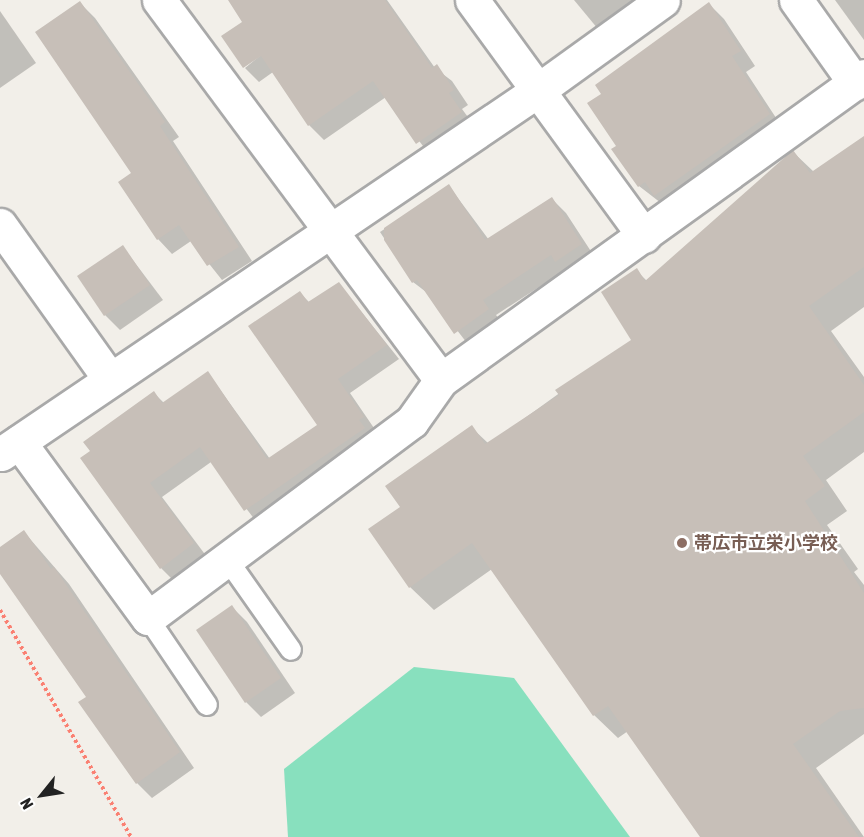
<!DOCTYPE html>
<meta charset="utf-8">
<style>
body{margin:0}
#map{position:relative;width:864px;height:837px;overflow:hidden;background:#f2efe9;font-family:"Asap Condensed","Noto Sans JP",sans-serif}
div>[style]{position:absolute}
[style*='--x']{left:calc(var(--x)*1px);top:calc(var(--y)*1px);width:calc(var(--w)*1px);rotate:calc(var(--a)*1deg)}
.pitch>*{inset:0;background:#88e0be}
.shadow>*{inset:0;background:#0003}
.building>*{inset:0;background:#c7bfb8}
.path>*{height:4px;margin-top:-2px;transform-origin:0;background:repeating-linear-gradient(90deg,#fa8072 0 3px,transparent 0 6px)}
.roads{filter:drop-shadow(2px 0 #a9a9a9) drop-shadow(-2px 0 #a9a9a9) drop-shadow(0 2px #a9a9a9) drop-shadow(0 -2px #a9a9a9)}
.lane>*{height:20px;margin:-10px;padding:0 10px;transform-origin:10px;border-radius:10px;background:#fff}
.street>*{height:33px;margin:-16.5px;padding:0 16.5px;transform-origin:16.5px;border-radius:16.5px;background:#fff}
.dots>*{width:16px;height:16px;translate:-50% -50%;box-sizing:border-box;border:3px solid #fff;border-radius:50%}
span{translate:-50% -50%;white-space:nowrap;text-align:center;line-height:1.15;-webkit-text-stroke:4.5px #fff;paint-order:stroke}
.education-label{font-size:18px;color:#785e54;font-weight:700}
.left{translate:0 -50%;text-align:left}
.north{position:absolute;left:12px;top:765px;width:60px;height:60px;-webkit-text-stroke:4px #fff;paint-order:stroke;rotate:240deg;font-size:16px;font-weight:700;line-height:24px;text-align:center;color:#222}
.north::after{content:'';display:block;margin:auto;width:21px;height:27px;background:#222;clip-path:polygon(50% 0,100% 100%,50% 72%,0 100%)}
</style>
<div id="map">
<div class="pitch">
<i style="clip-path:polygon(414px 667px,514px 678px,630px 837px,288px 837px,284px 769px)"></i>
</div>
<div class="shadow">
<i style="clip-path:polygon(229px 0,387px 0,435px 68px,452px 81px,468px 105px,462px 109px,476px 128px,432px 158px,386px 97px,324px 140px,309px 125px,273px 72px,259px 82px,245px 68px,266px 51px,244px 67px,244px 22px)"></i>
<i style="clip-path:polygon(574px 0,641px 0,598px 29px)"></i>
<i style="clip-path:polygon(835px 0,864px 0,864px 40px)"></i>
<i style="clip-path:polygon(80px 3px,95px 18px,179px 137px,173px 141px,252px 261px,222px 280px,191px 241px,172px 254px,158px 239px)"></i>
<i style="clip-path:polygon(709px 4px,724px 19px,755px 66px,746px 72px,784px 130px,670px 210px,639px 186px,618px 146px,603px 94px)"></i>
<i style="clip-path:polygon(0 11px,36px 63px,0 88px)"></i>
<i style="clip-path:polygon(864px 138px,864px 307px,831px 331px,864px 377px,864px 452px,826px 480px,847px 511px,827px 525px,858px 569px,854px 572px,864px 585px,864px 734px,816px 768px,864px 837px,702px 837px,628px 731px,618px 738px,594px 715px,492px 569px,434px 610px,410px 587px,402px 507px,471px 427px,489px 444px,633px 340px,636px 270px,647px 281px,793px 152px,814px 172px)"></i>
<i style="clip-path:polygon(449px 186px,489px 240px,552px 199px,566px 213px,596px 259px,571px 275px,565px 270px,496px 315px,503px 324px,470px 347px,430px 295px,413px 282px,380px 232px)"></i>
<i style="clip-path:polygon(123px 247px,163px 300px,120px 330px,105px 315px)"></i>
<i style="clip-path:polygon(339px 284px,399px 359px,350px 393px,376px 431px,258px 524px,211px 462px,162px 497px,207px 557px,174px 581px,161px 568px,92px 451px,154px 393px,164px 403px,208px 373px,270px 459px,319px 426px,300px 293px,310px 303px)"></i>
<i style="clip-path:polygon(24px 532px,69px 584px,194px 768px,152px 798px,137px 783px,88px 697px,0 572px,0 549px)"></i>
<i style="clip-path:polygon(232px 607px,247px 622px,295px 693px,261px 717px,246px 702px)"></i>
</div>
<div class="building">
<i style="clip-path:polygon(228px 0,385px 0,432px 68px,437px 64px,454px 90px,449px 93px,462px 112px,416px 144px,373px 81px,308px 126px,261px 56px,243px 68px,221px 36px,242px 22px)"></i>
<i style="clip-path:polygon(80px 1px,165px 122px,160px 126px,239px 247px,207px 266px,179px 225px,157px 240px,118px 182px,131px 173px,35px 32px)"></i>
<i style="clip-path:polygon(709px 2px,741px 51px,732px 56px,770px 114px,654px 196px,645px 182px,638px 187px,611px 149px,616px 146px,587px 103px,601px 94px,595px 85px)"></i>
<i style="clip-path:polygon(864px 136px,864px 267px,809px 306px,864px 385px,864px 412px,803px 456px,825px 486px,805px 501px,864px 593px,864px 708px,840px 711px,793px 744px,859px 837px,700px 837px,608px 706px,593px 716px,472px 543px,409px 588px,368px 529px,400px 507px,385px 486px,472px 425px,485px 444px,559px 395px,555px 390px,631px 340px,601px 292px,637px 268px,645px 281px,793px 150px,810px 173px)"></i>
<i style="clip-path:polygon(449px 184px,485px 240px,552px 197px,582px 244px,555px 262px,551px 255px,483px 300px,489px 309px,454px 334px,417px 280px,412px 283px,384px 240px,384px 228px)"></i>
<i style="clip-path:polygon(123px 245px,150px 285px,104px 316px,77px 276px)"></i>
<i style="clip-path:polygon(339px 282px,387px 345px,338px 379px,364px 417px,359px 420px,365px 428px,244px 511px,200px 447px,150px 483px,194px 543px,160px 569px,80px 458px,90px 451px,83px 442px,154px 391px,162px 403px,208px 371px,267px 459px,317px 425px,248px 326px,300px 291px,308px 302px)"></i>
<i style="clip-path:polygon(24px 530px,51px 569px,54px 567px,180px 752px,136px 784px,78px 702px,86px 697px,0 574px,0 547px)"></i>
<i style="clip-path:polygon(232px 605px,281px 678px,245px 703px,196px 630px)"></i>
</div>
<div class="path">
<i style="--x:0;--y:610;--w:262;--a:60"></i>
</div>
<div class="roads">
<div class="lane">
<i style="--x:227;--y:559;--w:111;--a:54.9"></i>
<i style="--x:148;--y:618;--w:105;--a:55.9"></i>
</div>
<div class="street">
<i style="--x:159;--y:0;--w:473;--a:53.4"></i>
<i style="--x:472;--y:0;--w:292;--a:53.9"></i>
<i style="--x:796;--y:0;--w:102;--a:54.6"></i>
<i style="--x:0;--y:225;--w:189;--a:54.5"></i>
<i style="--x:19;--y:442;--w:218;--a:53.8"></i>
<i style="--x:148;--y:618;--w:329;--a:-36.7"></i>
<i style="--x:412;--y:421;--w:50;--a:-54.7"></i>
<i style="--x:441;--y:380;--w:521;--a:-35.7"></i>
<i style="--x:1;--y:454;--w:647;--a:-34.11"></i>
<i style="--x:537;--y:91;--w:155;--a:-35.8"></i>
</div>
</div>
<div class="dots">
<i style="left:682px;top:543px;background:#8d6e63"></i>
</div>
<div class="education-label">
<span class="left" style="left:694px;top:543px">帯広市立栄小学校</span>
</div>
<div class="north">N</div>
</div>
